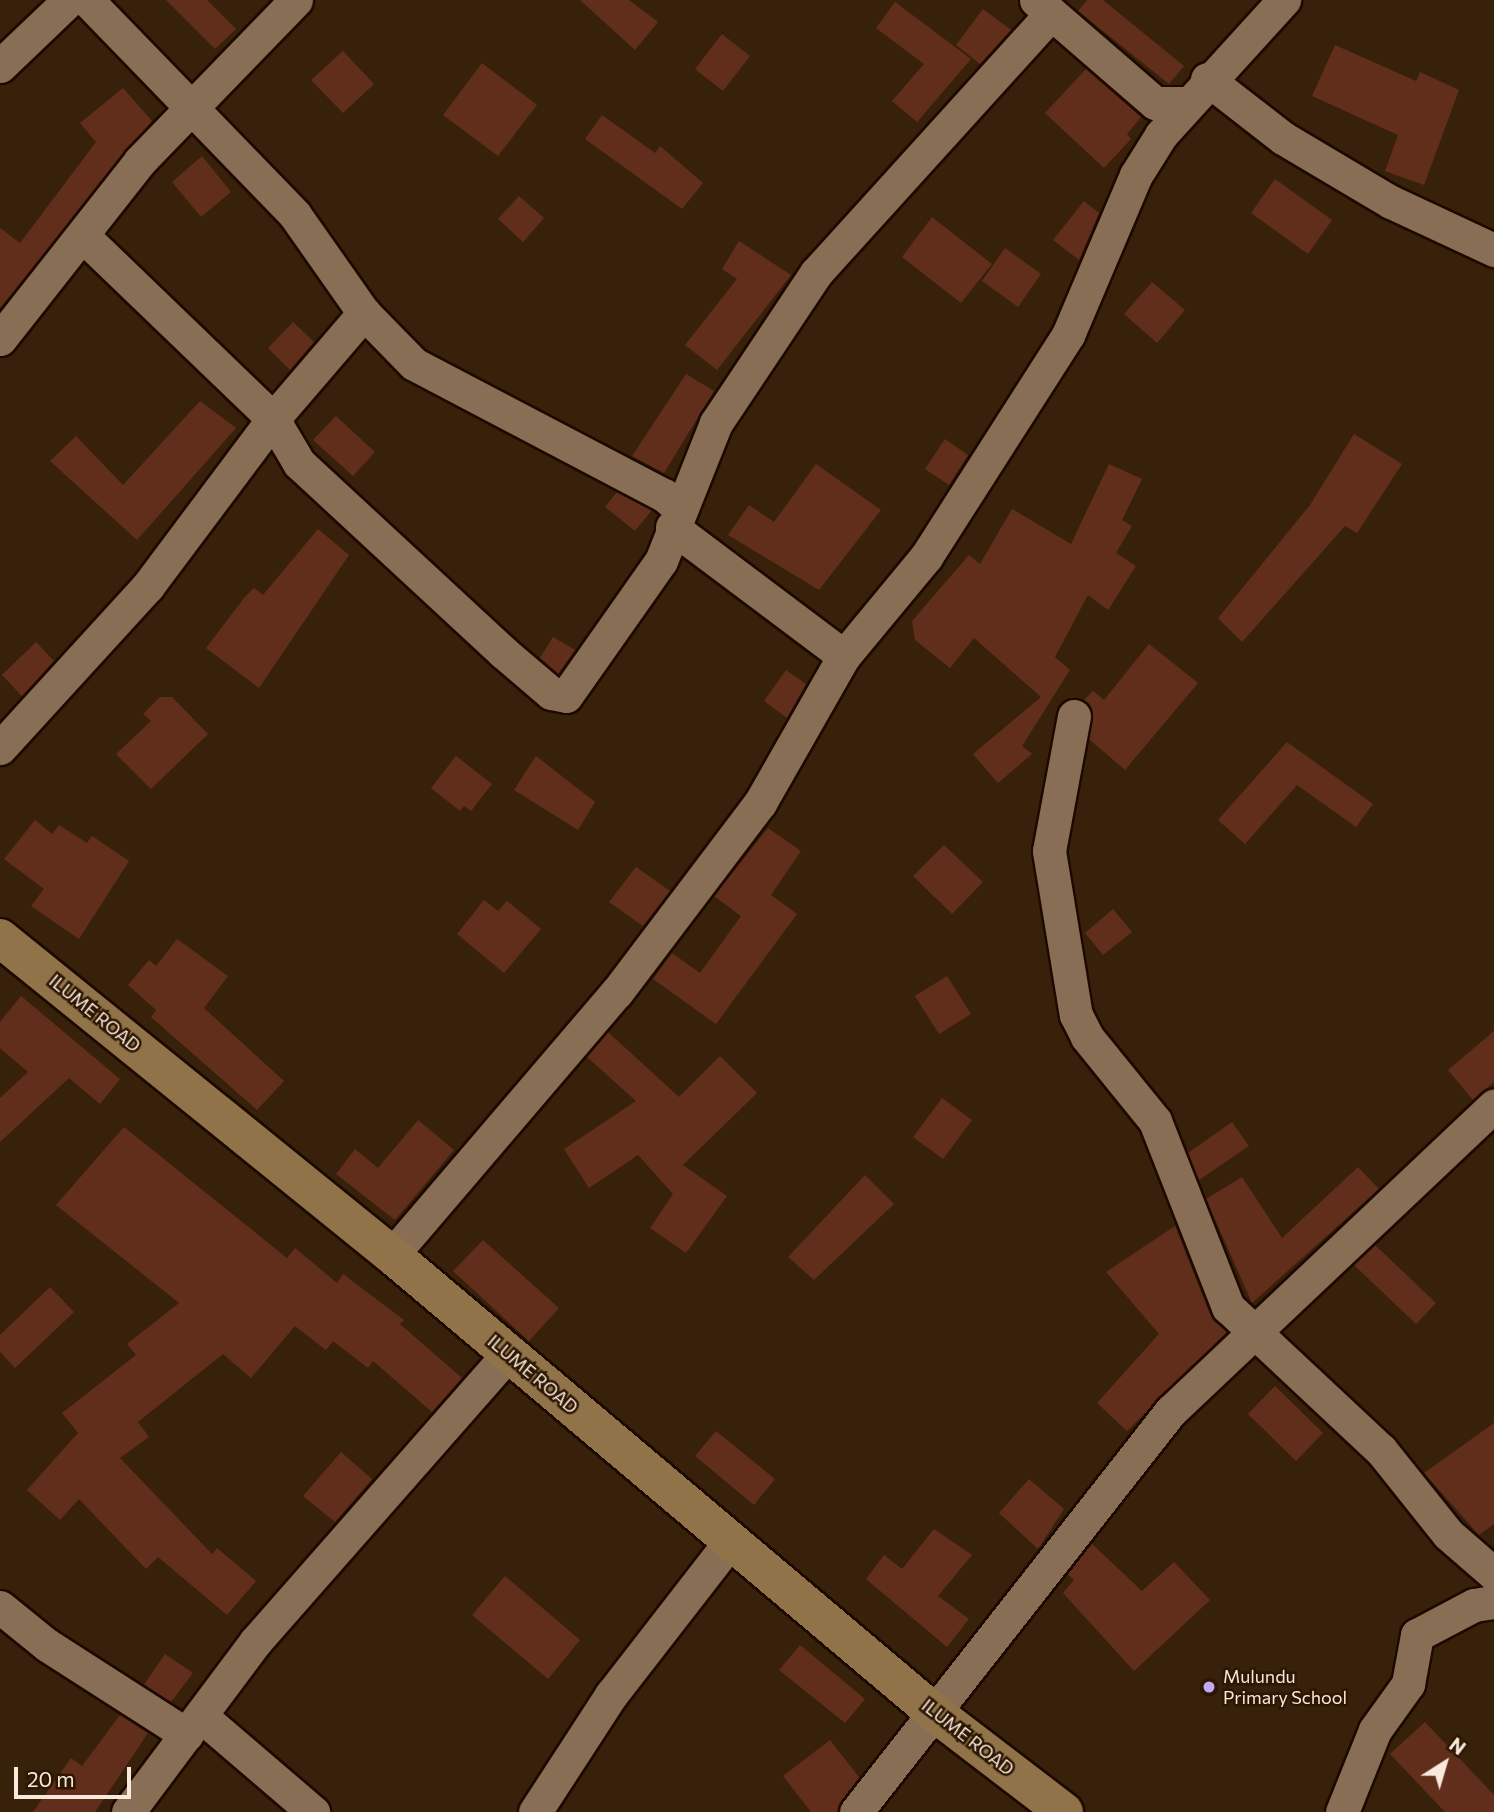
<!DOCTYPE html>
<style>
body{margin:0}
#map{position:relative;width:1494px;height:1812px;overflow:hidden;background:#37210a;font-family:Commissioner,sans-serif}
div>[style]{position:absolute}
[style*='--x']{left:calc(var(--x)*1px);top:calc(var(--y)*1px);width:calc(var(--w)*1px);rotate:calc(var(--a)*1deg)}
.building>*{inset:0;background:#622e1c}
.roads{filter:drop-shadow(2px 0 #1e0900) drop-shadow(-2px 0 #1e0900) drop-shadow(0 2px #1e0900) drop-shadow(0 -2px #1e0900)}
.street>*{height:33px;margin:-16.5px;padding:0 16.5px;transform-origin:16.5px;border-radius:16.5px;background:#896e56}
.secondary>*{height:38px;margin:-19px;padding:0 19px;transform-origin:19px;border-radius:19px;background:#907349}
.dots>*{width:19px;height:19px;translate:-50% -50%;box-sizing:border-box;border:4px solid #2d1702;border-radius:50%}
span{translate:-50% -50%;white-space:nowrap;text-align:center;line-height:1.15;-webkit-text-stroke:5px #2d1702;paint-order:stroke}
.street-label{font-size:18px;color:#f9e9dc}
.poi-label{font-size:18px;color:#f9e9dc}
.left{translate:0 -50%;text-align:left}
.north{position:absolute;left:1410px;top:1728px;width:70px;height:70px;-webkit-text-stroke:5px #2d1702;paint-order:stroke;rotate:37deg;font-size:19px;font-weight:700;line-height:28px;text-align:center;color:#f9e9dc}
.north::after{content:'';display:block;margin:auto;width:24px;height:32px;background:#f9e9dc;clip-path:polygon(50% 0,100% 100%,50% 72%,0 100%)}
.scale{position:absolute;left:14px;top:1767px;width:117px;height:32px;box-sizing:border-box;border:4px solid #f9e9dc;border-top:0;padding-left:9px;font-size:21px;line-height:24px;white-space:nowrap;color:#f9e9dc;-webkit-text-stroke:5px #2d1702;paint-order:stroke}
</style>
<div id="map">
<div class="building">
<i style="clip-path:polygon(166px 0,207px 0,236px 29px,215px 49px)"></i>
<i style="clip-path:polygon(580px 0,629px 0,658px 22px,635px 50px)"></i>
<i style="clip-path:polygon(1087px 0,1103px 0,1184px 66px,1169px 84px,1078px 11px)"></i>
<i style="clip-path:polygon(895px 2px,971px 59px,917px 122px,892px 101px,924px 64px,876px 28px)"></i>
<i style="clip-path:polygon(983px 9px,1011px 30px,980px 64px,956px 45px)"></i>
<i style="clip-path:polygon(722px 34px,750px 56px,723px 91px,695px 69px)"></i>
<i style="clip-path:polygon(1335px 45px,1416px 81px,1420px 72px,1459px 90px,1424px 185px,1385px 171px,1398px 135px,1312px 96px)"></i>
<i style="clip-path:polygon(343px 51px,374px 84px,343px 113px,311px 80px)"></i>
<i style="clip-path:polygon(482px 63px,537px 105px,498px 156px,443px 115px)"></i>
<i style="clip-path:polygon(1086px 69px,1141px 117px,1127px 134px,1131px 139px,1104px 168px,1045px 113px)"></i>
<i style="clip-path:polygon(123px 88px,152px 121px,0 308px,0 228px,20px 243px,96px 142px,80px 123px)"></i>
<i style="clip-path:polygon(602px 115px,655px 153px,660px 146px,703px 183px,682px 209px,585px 139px)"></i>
<i style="clip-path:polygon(202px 156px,231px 192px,201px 217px,172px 182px)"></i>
<i style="clip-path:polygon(1275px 179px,1332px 220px,1308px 254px,1251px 213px)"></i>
<i style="clip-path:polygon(519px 196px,544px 218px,523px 242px,498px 219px)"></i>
<i style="clip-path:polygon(1084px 201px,1099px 213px,1079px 260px,1053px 240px)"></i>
<i style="clip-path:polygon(932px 217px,992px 264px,961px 303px,902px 257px)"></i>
<i style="clip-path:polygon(739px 241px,791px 275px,717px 370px,685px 345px,737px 279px,722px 269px)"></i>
<i style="clip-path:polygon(1005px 248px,1041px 274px,1018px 307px,982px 281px)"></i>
<i style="clip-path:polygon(1152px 282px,1185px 310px,1157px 343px,1124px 314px)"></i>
<i style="clip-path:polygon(293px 322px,314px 342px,290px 370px,268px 348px)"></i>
<i style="clip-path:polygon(686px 374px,714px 391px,664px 473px,632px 456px)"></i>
<i style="clip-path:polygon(200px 401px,236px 428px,137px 540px,50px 461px,76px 436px,123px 485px)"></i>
<i style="clip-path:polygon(336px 416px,375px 452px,353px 476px,313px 440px)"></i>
<i style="clip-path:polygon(1354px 434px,1402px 464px,1357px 533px,1345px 526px,1242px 642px,1218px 618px,1310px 505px)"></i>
<i style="clip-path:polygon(945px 439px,968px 455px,949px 485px,925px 469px)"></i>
<i style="clip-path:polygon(816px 464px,881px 510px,819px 590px,728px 535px,749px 505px,774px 522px)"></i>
<i style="clip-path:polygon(1109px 464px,1142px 479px,1122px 520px,1132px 526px,1116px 553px,1136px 566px,1108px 610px,1088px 595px,1055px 657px,1070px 670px,1022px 746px,1032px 754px,998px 783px,973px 754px,1041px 697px,974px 638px,950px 668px,915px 640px,912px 621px,969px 555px,980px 564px,1012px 509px,1071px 544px)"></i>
<i style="clip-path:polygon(617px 492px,652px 510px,635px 531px,605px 507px)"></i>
<i style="clip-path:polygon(318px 529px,349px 555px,259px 688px,206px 648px,244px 598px,254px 588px,263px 595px)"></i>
<i style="clip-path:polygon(553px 637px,575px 650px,558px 674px,540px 658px)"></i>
<i style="clip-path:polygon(36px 642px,54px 661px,22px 696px,2px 675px)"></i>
<i style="clip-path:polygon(1149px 644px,1198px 683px,1125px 770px,1089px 739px,1092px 710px,1084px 700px,1093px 691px,1104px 700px)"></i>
<i style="clip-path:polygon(786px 670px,806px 684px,787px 718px,764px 701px)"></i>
<i style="clip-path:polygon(160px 697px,172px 697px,208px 734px,151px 789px,116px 754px,151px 721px,143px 714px)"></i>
<i style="clip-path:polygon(1287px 742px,1373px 804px,1356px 827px,1297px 785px,1245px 844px,1218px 820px)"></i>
<i style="clip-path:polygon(456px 756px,492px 784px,471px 811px,464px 806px,460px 811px,431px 788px)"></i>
<i style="clip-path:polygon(536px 756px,595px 802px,578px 830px,514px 790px)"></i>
<i style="clip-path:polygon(35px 820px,52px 834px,59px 825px,87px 843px,92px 836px,129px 861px,79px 939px,31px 906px,44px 889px,4px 859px)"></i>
<i style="clip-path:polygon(768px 828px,801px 851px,771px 895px,797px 914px,716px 1024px,653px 979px,672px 953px,700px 973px,741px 916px,714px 896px)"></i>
<i style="clip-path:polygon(944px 845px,983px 882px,952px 914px,913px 876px)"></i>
<i style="clip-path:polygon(636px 867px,670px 891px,643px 926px,609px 902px)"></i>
<i style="clip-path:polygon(484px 900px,498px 911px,507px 901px,541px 929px,504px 973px,457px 934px)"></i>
<i style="clip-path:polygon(1113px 909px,1132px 932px,1103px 955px,1085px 933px)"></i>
<i style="clip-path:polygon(177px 939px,228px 976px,204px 1008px,284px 1081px,257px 1110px,151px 1017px,156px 1010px,128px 985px,149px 960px,156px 966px)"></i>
<i style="clip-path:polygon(947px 976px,971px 1014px,939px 1034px,915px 996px)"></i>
<i style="clip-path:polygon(21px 996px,120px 1079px,100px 1104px,69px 1078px,0 1142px,0 1098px,28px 1072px,0 1048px,0 1022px)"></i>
<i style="clip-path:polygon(1494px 1031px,1494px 1082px,1473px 1100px,1448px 1070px)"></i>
<i style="clip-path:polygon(608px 1032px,679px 1097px,720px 1056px,757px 1093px,683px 1165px,727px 1196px,686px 1253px,650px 1228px,673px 1194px,638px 1155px,589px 1188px,564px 1149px,636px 1101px,587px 1057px)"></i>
<i style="clip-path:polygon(942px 1098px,972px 1120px,943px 1159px,913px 1137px)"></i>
<i style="clip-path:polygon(418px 1120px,454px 1150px,395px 1220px,336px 1174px,355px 1149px,378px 1168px)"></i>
<i style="clip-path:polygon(1232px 1122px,1249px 1146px,1199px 1180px,1188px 1153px)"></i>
<i style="clip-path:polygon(124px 1127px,287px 1258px,295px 1248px,337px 1283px,343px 1274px,404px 1320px,400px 1324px,462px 1378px,432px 1412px,373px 1361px,368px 1368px,333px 1341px,326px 1350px,295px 1326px,251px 1378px,223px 1354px,138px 1422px,149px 1437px,120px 1458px,212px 1554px,217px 1548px,256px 1581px,227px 1615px,158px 1557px,146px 1569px,79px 1499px,60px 1520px,27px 1490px,78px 1433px,62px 1413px,136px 1355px,127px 1344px,179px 1303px,56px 1205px)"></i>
<i style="clip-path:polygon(1358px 1167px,1379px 1189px,1252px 1303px,1206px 1199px,1242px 1177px,1282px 1238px)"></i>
<i style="clip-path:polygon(865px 1175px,894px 1204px,814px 1280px,788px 1257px)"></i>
<i style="clip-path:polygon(1175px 1226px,1210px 1314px,1227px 1332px,1127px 1431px,1097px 1403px,1159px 1334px,1106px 1272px)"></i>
<i style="clip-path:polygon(483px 1240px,559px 1308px,529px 1341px,453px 1271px)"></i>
<i style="clip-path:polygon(1375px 1245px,1436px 1303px,1416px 1324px,1354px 1265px)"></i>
<i style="clip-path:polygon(50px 1287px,74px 1312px,15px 1368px,0 1352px,0 1335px)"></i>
<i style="clip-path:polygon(1275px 1386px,1323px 1433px,1296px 1461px,1248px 1414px)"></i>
<i style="clip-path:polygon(1494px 1423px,1494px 1524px,1479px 1535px,1424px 1473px)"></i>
<i style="clip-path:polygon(716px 1431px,775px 1479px,754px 1505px,695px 1456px)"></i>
<i style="clip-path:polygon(341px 1452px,372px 1479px,335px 1522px,303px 1496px)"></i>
<i style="clip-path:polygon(1029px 1479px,1064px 1509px,1038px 1549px,999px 1513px)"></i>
<i style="clip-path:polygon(934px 1529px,972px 1555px,938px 1596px,969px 1619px,947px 1647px,866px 1579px,884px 1555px,902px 1569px)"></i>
<i style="clip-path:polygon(1091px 1543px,1142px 1591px,1174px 1562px,1210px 1600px,1134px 1671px,1063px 1593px,1074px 1580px,1067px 1574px)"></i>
<i style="clip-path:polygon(505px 1576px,580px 1640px,548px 1679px,472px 1615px)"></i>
<i style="clip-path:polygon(800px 1645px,865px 1699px,845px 1723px,779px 1670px)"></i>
<i style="clip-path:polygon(165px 1654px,193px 1673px,171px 1702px,144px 1685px)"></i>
<i style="clip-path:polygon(120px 1715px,148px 1733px,95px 1812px,33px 1812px,71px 1758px,82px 1766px)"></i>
<i style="clip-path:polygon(1425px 1722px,1494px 1795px,1494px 1812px,1445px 1812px,1390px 1754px)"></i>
<i style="clip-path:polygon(830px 1740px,859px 1777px,837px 1812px,811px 1812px,783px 1776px)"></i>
</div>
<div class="roads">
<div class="street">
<i style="--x:87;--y:0;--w:299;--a:45.9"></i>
<i style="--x:295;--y:215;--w:120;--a:54.9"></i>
<i style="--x:364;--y:313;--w:71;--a:45.6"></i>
<i style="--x:414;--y:364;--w:282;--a:27.7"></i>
<i style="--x:664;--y:495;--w:21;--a:41"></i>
<i style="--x:1036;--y:0;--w:157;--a:40.9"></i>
<i style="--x:1155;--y:103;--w:32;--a:0"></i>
<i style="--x:0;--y:66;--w:95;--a:-43.7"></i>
<i style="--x:1207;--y:79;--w:96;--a:37.8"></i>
<i style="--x:1283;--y:138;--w:126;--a:30.7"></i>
<i style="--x:1391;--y:202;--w:114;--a:25"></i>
<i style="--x:84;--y:237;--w:262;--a:43.9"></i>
<i style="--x:273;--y:419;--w:51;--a:59.4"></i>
<i style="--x:299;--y:463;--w:278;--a:42.8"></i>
<i style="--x:503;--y:652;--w:63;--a:40.5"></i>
<i style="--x:551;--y:693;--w:15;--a:11"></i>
<i style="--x:566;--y:696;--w:165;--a:-54.9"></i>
<i style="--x:661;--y:561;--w:149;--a:-68.3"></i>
<i style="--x:716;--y:423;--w:180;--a:-56.3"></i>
<i style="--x:816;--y:273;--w:350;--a:-47.8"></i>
<i style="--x:0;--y:339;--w:226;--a:-51.8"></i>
<i style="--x:140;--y:161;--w:224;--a:-45.9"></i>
<i style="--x:672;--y:527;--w:215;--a:36.9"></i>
<i style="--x:1074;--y:716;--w:137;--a:100.5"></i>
<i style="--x:1049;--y:851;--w:166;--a:80.7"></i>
<i style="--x:1076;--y:1015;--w:25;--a:63"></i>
<i style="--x:1087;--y:1037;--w:108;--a:51"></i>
<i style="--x:1155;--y:1121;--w:200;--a:68.6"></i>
<i style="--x:1228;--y:1307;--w:209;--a:43.1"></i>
<i style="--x:1381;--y:1450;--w:107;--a:51.4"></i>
<i style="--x:1448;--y:1534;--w:61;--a:41"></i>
<i style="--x:0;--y:748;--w:219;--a:-47.6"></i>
<i style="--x:148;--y:586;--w:209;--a:-53.2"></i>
<i style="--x:273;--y:419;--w:140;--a:-49.4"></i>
<i style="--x:392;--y:1255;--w:346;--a:-49.5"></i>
<i style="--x:617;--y:992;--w:237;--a:-52.9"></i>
<i style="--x:760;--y:803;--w:169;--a:-60.3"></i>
<i style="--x:844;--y:656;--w:129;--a:-50.4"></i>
<i style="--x:926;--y:557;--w:264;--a:-57.4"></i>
<i style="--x:1068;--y:335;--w:174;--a:-67"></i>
<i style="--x:1136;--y:175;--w:47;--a:-58"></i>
<i style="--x:1161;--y:135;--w:183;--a:-47.7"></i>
<i style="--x:0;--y:1607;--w:60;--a:39"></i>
<i style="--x:47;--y:1645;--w:166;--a:32.7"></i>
<i style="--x:201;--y:1716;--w:148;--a:40.6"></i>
<i style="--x:128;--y:1812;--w:214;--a:-53.2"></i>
<i style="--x:256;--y:1641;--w:382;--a:-48.7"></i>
<i style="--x:535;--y:1812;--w:140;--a:-57"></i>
<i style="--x:611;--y:1695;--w:197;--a:-52.2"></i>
<i style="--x:856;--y:1812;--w:509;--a:-51.87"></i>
<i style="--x:1170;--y:1412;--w:446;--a:-43.4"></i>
<i style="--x:1342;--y:1812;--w:88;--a:-68.1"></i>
<i style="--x:1375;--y:1730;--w:57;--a:-54.3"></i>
<i style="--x:1408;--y:1684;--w:50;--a:-79.6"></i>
<i style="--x:1417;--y:1635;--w:64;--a:-27.8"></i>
<i style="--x:1474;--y:1605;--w:20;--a:-9"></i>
</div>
<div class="secondary">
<i style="--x:0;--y:938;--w:504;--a:38.96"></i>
<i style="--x:392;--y:1255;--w:712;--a:40.16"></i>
<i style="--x:936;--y:1714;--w:161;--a:37.4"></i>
</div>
</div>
<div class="dots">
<i style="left:1209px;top:1687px;background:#c3a7f2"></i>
</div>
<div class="street-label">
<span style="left:95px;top:1013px;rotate:39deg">ILUME ROAD</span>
<span style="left:533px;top:1374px;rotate:40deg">ILUME ROAD</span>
<span style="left:968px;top:1737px;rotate:38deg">ILUME ROAD</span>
</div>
<div class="poi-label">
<span class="left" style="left:1223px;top:1687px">Mulundu<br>Primary School</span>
</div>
<div class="north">N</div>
<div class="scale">20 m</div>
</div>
